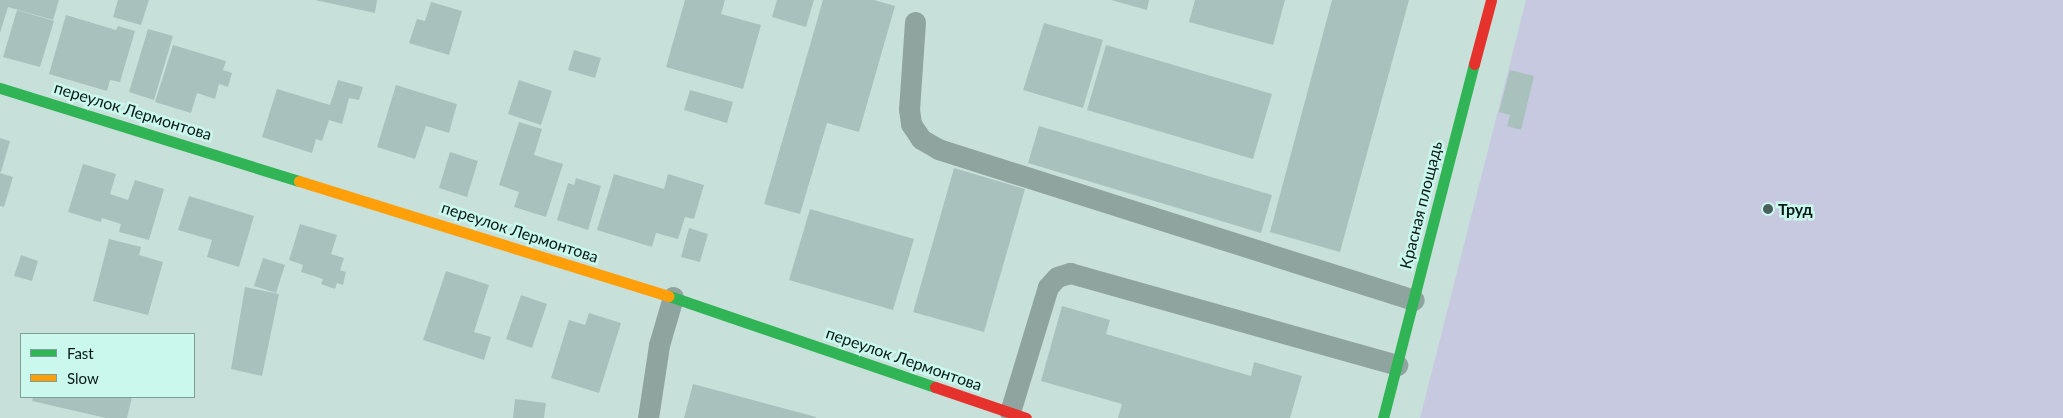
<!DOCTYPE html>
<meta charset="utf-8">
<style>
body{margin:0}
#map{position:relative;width:2063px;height:418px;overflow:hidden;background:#c8e0da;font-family:Lato,sans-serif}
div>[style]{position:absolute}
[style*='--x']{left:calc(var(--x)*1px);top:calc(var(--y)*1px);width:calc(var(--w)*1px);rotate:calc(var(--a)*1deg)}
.green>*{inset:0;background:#c7c9e0}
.building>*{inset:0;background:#a9c1bc}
.lane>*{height:21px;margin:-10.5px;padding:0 10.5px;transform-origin:10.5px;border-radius:10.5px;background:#90a49f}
.fast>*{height:11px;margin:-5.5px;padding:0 5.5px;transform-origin:5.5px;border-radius:5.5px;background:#30b455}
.slow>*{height:11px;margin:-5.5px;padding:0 5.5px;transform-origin:5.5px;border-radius:5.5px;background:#ff9f0a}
.jam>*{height:11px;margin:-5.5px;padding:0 5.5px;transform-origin:5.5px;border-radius:5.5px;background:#e5322d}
.dots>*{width:14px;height:14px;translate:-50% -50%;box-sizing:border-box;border:2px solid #caf8ed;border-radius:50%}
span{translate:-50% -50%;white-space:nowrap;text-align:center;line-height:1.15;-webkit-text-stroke:5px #caf8ed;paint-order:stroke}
.street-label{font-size:16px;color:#081916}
.poi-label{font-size:16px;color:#081916;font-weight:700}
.left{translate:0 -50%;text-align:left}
.legend{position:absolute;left:20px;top:333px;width:175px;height:65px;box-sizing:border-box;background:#caf8ed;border:1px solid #7c9f97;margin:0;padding:6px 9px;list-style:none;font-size:15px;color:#081916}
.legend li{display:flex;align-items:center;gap:10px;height:25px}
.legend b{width:25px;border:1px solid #7c9f97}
</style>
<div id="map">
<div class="green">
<i style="clip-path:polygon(1526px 0,2063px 0,2063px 418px,1420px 418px)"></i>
</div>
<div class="building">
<i style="clip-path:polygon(0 0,59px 0,53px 20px,8px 7px,0 33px)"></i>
<i style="clip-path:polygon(118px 0,149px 0,141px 25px,113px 17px)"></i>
<i style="clip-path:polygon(315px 0,377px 0,375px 13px)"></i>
<i style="clip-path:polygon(685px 0,725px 0,721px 14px,761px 25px,743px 89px,666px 67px)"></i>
<i style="clip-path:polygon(777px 0,814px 0,806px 27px,772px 17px)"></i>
<i style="clip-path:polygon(823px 0,874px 0,895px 6px,859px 132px,827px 123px,800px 214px,764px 204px)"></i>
<i style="clip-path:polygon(1111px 0,1149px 0,1147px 10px)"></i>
<i style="clip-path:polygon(1195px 0,1285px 0,1273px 45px,1189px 22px)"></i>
<i style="clip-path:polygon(1332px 0,1409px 0,1340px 252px,1270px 232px)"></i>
<i style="clip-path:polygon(431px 2px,462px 11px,449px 55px,409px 43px,417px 19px,425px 21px)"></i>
<i style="clip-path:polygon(17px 10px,54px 21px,40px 67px,3px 57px)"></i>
<i style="clip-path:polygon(66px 15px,116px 30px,118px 26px,135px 31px,120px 82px,110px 80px,107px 91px,49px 74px)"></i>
<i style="clip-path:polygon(1044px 23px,1103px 40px,1083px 108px,1023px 90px)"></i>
<i style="clip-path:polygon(148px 29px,173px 36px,154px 100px,129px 92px)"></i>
<i style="clip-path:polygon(173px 45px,226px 61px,223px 70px,232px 73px,228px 87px,219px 84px,215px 99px,197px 93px,191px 113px,155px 102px)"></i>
<i style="clip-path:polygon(1106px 45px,1272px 94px,1253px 159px,1087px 110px)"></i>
<i style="clip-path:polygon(574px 50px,601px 58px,595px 78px,568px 70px)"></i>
<i style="clip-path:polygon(1510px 70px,1534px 76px,1521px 130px,1507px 126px,1510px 115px,1499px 112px)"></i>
<i style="clip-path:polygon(338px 80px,363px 87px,359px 100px,349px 98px,342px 124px,329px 120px,322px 141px,316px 139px,312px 153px,262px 137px,277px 89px,330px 105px)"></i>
<i style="clip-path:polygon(519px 80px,552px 91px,541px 125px,508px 114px)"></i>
<i style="clip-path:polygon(396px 85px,457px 104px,449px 133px,426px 126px,415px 159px,377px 147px)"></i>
<i style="clip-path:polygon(690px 90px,733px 102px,727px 123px,684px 110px)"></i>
<i style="clip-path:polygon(519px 122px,542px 129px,534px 155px,563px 164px,546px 217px,514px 207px,519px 192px,499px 185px)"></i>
<i style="clip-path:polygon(1039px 126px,1272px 195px,1261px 233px,1028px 163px)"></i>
<i style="clip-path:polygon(0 138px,10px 141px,1px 172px,0 172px)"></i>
<i style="clip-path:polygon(450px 152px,478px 161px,467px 197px,439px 188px)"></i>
<i style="clip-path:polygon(83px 164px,116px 174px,110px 194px,128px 200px,135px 180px,164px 189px,149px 240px,119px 232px,121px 224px,102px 218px,101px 222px,68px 212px)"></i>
<i style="clip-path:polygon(954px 168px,1025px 189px,984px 332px,913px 312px)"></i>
<i style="clip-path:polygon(0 173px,13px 177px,4px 207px,0 206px)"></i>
<i style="clip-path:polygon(614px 174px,664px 189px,668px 174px,704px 185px,694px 219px,685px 217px,678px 239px,656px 233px,652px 247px,597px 230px)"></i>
<i style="clip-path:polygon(576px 178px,601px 186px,588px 230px,557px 220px,568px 183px,574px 185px)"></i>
<i style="clip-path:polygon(189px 196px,254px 216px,239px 267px,207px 257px,212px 240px,178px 230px)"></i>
<i style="clip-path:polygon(810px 209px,914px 239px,893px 310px,789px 280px)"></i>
<i style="clip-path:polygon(300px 224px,337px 235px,331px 254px,344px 258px,340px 270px,346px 272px,343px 285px,337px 283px,335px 289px,321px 284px,323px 279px,301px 272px,303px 265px,289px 260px)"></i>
<i style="clip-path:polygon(689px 228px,708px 234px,700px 262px,681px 257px)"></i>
<i style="clip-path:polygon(109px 239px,141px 247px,139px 255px,163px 262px,148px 315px,93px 301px)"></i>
<i style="clip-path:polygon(21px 255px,38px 261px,32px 281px,14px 276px)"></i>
<i style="clip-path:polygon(263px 258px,285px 265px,276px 293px,254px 286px)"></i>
<i style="clip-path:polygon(446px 271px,489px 285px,474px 332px,491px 337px,484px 360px,423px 340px)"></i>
<i style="clip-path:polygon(245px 287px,279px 294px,262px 376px,231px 369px)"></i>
<i style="clip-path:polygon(521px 295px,547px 304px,532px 348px,506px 339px)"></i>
<i style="clip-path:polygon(1062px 306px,1110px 320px,1106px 334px,1251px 376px,1254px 362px,1302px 376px,1290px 418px,1118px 418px,1122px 404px,1041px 381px)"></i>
<i style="clip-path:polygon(589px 313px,621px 323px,599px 393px,551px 378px,569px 320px,585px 325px)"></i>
<i style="clip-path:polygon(693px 384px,816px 417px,816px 418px,684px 418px)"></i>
<i style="clip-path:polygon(33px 397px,132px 397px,127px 418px,106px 418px,32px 401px)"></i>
<i style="clip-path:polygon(515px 399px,546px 403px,544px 418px,513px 418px)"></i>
</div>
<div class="lane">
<i style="--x:915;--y:22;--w:87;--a:93.9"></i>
<i style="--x:909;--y:109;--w:15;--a:82"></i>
<i style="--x:911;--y:124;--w:18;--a:56"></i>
<i style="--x:921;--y:139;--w:20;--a:30"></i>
<i style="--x:938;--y:149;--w:499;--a:17.6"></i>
<i style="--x:1010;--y:412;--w:131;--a:-73.1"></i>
<i style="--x:1048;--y:287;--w:13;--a:-48"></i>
<i style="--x:1057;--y:277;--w:14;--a:-17"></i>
<i style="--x:1070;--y:273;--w:340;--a:15.7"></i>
<i style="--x:648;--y:418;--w:74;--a:-81.4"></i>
<i style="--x:659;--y:345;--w:50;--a:-73.7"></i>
</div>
<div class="fast">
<i style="--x:0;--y:88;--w:313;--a:17.3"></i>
<i style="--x:669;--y:296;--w:281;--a:18.9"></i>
<i style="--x:1383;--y:418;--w:366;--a:-75.6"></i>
</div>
<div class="slow">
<i style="--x:299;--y:181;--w:387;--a:17.3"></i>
</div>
<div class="jam">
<i style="--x:1474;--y:64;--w:66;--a:-75.1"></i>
<i style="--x:935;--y:387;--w:96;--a:18.8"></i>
</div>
<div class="dots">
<i style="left:1768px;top:209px;background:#4b5f5b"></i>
</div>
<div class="street-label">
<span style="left:133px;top:111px;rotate:17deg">переулок Лермонтова</span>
<span style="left:1421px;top:205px;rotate:-76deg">Красная площадь</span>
<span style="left:520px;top:232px;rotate:18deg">переулок Лермонтова</span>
<span style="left:904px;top:359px;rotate:19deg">переулок Лермонтова</span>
</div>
<div class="poi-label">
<span class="left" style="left:1778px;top:209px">Труд</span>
</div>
<ul class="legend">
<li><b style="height:6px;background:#30b455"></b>Fast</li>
<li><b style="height:6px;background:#ff9f0a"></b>Slow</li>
</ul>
</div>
